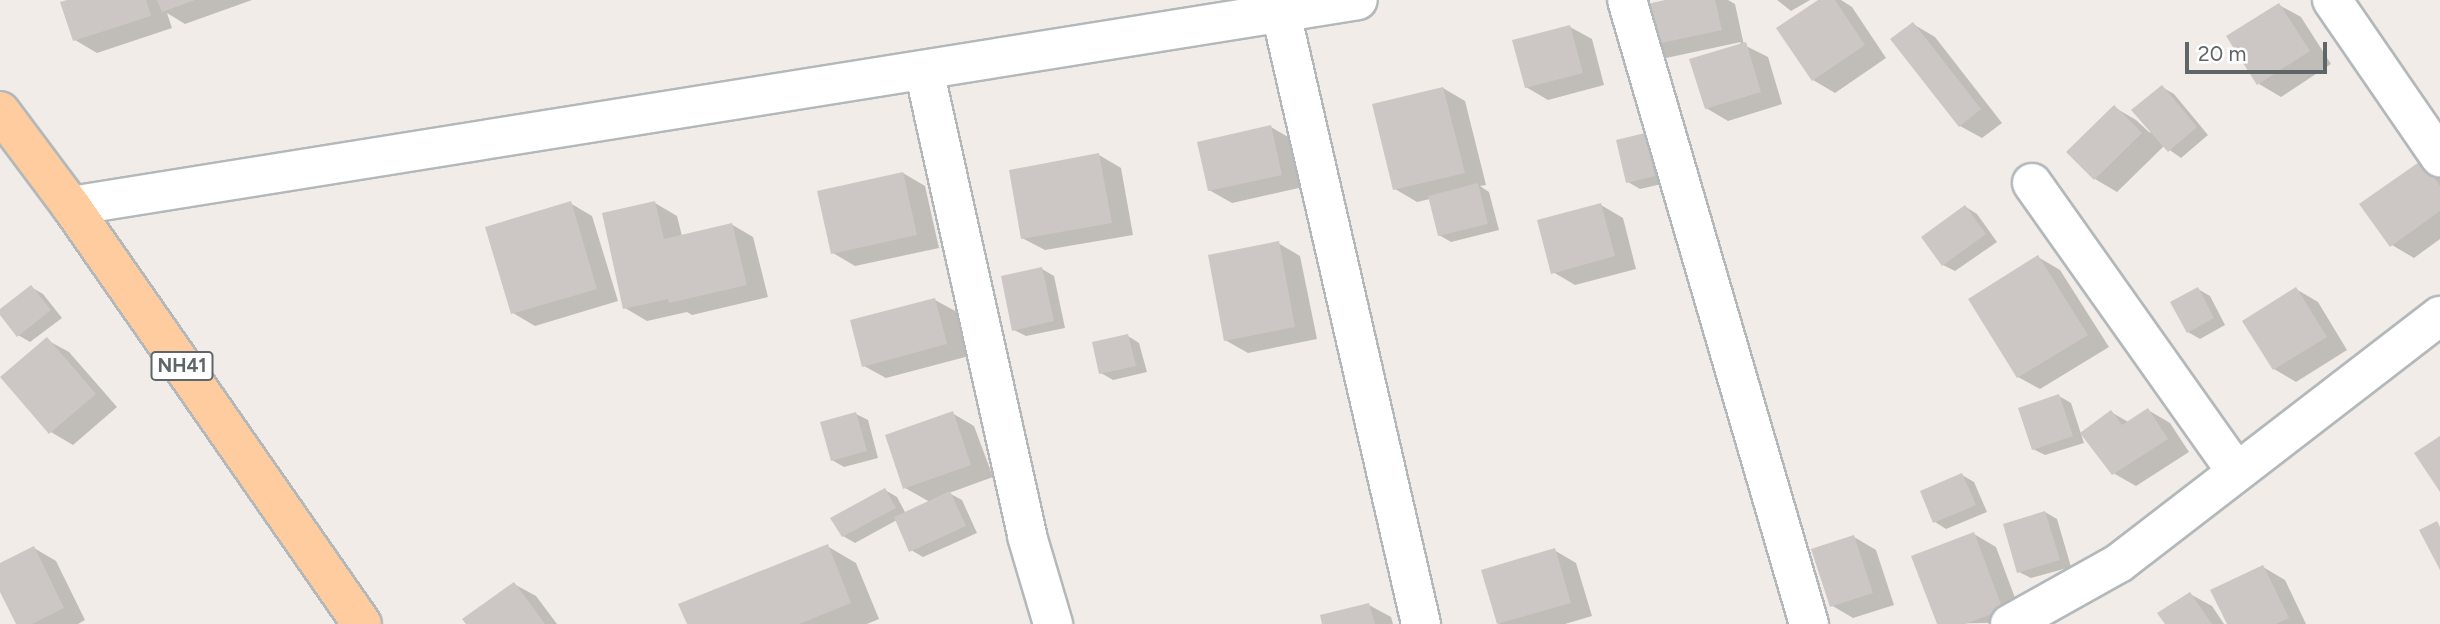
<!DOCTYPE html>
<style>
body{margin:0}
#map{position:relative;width:2440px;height:624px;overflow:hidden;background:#f1ece7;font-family:Figtree,sans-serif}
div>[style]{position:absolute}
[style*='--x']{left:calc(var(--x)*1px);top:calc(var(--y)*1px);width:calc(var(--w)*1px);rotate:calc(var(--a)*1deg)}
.shadow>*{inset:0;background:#0003}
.building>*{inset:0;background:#ccc7c4}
.roads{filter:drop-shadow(2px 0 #b3b8ba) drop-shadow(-2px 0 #b3b8ba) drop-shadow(0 2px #b3b8ba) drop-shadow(0 -2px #b3b8ba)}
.minor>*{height:38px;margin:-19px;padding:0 19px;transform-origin:19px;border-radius:19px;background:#fff}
.trunk>*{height:38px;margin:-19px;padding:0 19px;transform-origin:19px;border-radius:19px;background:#ffcca0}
span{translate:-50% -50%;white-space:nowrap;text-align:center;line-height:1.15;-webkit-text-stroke:5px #fff;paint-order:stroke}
.shield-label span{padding:2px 5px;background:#fff;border:2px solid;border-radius:5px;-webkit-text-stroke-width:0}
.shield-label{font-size:19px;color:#5f6668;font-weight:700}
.scale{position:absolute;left:2185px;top:42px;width:142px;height:32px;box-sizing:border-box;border:4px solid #5f6668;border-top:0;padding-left:9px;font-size:21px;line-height:24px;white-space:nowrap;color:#5f6668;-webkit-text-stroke:5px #fff;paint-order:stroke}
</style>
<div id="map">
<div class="shadow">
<i style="clip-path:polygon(72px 0,252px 0,185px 24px,167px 13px,172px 28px,97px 53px,75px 40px)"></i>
<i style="clip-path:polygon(1674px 0,1728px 0,1735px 4px,1744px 45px,1768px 57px,1782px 104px,1728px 121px,1706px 108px,1741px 42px,1666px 58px,1644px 46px)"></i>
<i style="clip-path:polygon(1777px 0,1810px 0,1791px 11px)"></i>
<i style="clip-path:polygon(1821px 0,1841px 0,1852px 7px,1886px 58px,1835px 93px,1813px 80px)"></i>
<i style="clip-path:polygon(2279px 5px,2301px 17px,2331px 64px,2281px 97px,2259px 84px)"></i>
<i style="clip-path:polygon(1913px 24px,1935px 37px,2002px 123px,1982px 138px,1960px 126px)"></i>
<i style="clip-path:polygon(1570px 27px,1592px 39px,1604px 85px,1548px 100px,1526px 87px)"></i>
<i style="clip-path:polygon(2162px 87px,2174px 94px,2208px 135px,2181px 158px,2164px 146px,2117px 192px,2095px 179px,2114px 107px,2136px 120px,2150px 133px)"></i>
<i style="clip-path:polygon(1443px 88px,1465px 101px,1486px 185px,1480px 186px,1489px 192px,1499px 230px,1451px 242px,1439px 235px,1430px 199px,1417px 202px,1395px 189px)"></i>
<i style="clip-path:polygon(1271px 127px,1293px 140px,1303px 187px,1232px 203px,1209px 190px)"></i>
<i style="clip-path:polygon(1645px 134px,1657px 141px,1666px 183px,1640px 189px,1628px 182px)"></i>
<i style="clip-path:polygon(1099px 155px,1121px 168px,1133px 235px,1045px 250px,1022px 238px)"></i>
<i style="clip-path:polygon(2422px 162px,2440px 173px,2440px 239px,2414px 258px,2392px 245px)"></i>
<i style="clip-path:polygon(903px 173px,925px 186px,939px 248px,855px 266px,833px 253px)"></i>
<i style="clip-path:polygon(570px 203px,592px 216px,618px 301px,535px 326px,513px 313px)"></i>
<i style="clip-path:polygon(655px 203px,677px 216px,682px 236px,731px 224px,753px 237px,768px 297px,692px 315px,687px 312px,647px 321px,625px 308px)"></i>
<i style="clip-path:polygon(1601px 205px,1623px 218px,1636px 269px,1575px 285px,1553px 272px)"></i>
<i style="clip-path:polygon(1966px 207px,1977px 214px,1997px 242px,1955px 271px,1943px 265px)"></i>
<i style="clip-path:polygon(1278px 243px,1300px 256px,1317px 339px,1248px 353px,1225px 340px)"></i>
<i style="clip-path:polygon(2038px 257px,2060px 270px,2109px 347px,2040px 389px,2018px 377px)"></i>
<i style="clip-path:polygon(1042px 269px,1054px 276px,1065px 328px,1026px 336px,1014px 330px)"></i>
<i style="clip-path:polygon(31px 287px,43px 294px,62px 318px,30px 342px,18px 335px,0 311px)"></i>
<i style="clip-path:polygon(2198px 289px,2210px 296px,2225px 325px,2200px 339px,2188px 332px)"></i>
<i style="clip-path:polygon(2296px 289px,2318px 302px,2347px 350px,2296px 382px,2274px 369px)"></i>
<i style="clip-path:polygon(935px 300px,957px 312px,969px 356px,886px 378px,864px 366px)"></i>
<i style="clip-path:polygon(1128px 336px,1139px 343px,1147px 372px,1113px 380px,1101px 373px)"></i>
<i style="clip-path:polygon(47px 340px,69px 352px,117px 407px,73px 445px,51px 432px)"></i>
<i style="clip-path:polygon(2059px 396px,2071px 403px,2084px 443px,2045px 455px,2033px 449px)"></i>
<i style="clip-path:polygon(2148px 410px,2170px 423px,2189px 452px,2136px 486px,2113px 473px,2111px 412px,2130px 423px)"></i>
<i style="clip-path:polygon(952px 413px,974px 426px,993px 477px,949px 493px,962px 500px,977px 533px,923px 557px,911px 550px,897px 520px,855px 543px,843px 536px,885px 490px,897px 497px,906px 514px,930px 502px,905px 488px)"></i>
<i style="clip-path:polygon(856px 414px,868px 420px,878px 458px,844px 467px,832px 460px)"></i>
<i style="clip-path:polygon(1962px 475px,1974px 482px,1987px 512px,1946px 529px,1935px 522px)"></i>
<i style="clip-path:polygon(2045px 512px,2057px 519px,2071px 567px,2031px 578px,2019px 572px)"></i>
<i style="clip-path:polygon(1974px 534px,1996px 547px,2024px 622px,1939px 624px)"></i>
<i style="clip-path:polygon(1854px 537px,1876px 550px,1894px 605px,1853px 618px,1831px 605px)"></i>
<i style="clip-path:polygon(827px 546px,856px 563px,879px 619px,867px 624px,689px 624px)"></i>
<i style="clip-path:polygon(34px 548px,56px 561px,85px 620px,78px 624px,18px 624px,0 588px,0 565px)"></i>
<i style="clip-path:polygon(1554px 550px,1576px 563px,1592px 616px,1565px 624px,1499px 624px,1484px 571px)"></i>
<i style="clip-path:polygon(2263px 567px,2285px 580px,2306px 624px,2229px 624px)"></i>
<i style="clip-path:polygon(514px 584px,536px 596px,557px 624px,468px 624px)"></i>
<i style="clip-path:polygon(2190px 594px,2212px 606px,2224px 624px,2166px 624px)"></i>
<i style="clip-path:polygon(1369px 605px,1391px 617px,1393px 624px,1324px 624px)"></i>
</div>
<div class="building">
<i style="clip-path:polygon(67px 0,146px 0,151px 16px,73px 41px,60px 2px)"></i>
<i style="clip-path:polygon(157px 0,195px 0,162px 12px)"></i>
<i style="clip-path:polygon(1665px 0,1715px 0,1722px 30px,1643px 47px,1634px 7px)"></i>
<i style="clip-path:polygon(1818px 0,1835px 0,1865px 45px,1812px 81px,1776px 28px)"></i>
<i style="clip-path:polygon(2279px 3px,2310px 51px,2257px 85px,2226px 36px)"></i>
<i style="clip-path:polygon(1913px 22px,1981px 109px,1959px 127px,1890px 39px)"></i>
<i style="clip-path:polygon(1570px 25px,1583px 73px,1525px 88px,1512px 40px)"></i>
<i style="clip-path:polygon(1746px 42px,1761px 92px,1705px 109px,1689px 59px)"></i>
<i style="clip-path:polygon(2162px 85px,2197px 127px,2168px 152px,2131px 110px)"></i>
<i style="clip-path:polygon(1443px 87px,1465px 173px,1393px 190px,1372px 104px)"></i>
<i style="clip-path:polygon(2114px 105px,2142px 133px,2094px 180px,2066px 152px)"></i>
<i style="clip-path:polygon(1271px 125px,1282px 175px,1208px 191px,1197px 142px)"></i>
<i style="clip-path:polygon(1645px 133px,1655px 176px,1626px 183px,1616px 140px)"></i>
<i style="clip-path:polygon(1099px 153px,1112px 223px,1021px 239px,1009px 170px)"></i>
<i style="clip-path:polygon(2422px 160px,2440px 186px,2440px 211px,2390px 247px,2359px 204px)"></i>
<i style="clip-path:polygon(903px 172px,917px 235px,831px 254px,817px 191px)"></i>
<i style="clip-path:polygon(1478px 183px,1488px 224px,1438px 236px,1428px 196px)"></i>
<i style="clip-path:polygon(571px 201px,597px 289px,511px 314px,485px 227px)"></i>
<i style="clip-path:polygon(655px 201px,664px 239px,732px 223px,747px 285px,669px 303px,668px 299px,623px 309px,602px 213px)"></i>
<i style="clip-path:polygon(1601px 203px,1615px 256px,1551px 274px,1537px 220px)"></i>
<i style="clip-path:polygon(1965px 205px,1986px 234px,1942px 266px,1921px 237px)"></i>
<i style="clip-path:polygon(1279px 241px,1295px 327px,1224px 341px,1208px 255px)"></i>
<i style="clip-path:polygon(2038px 255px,2088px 335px,2017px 378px,1968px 299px)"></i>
<i style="clip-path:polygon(1042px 267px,1054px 321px,1012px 331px,1001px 276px)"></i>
<i style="clip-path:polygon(31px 285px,51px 310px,17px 337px,0 315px,0 309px)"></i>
<i style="clip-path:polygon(2198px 287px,2214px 318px,2187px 333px,2170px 302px)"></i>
<i style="clip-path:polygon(2296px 287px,2327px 337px,2273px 370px,2242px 321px)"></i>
<i style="clip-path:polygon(935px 298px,947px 344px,862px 367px,850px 320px)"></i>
<i style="clip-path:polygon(1128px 334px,1136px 366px,1099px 374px,1092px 342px)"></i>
<i style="clip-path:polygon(47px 337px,96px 394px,49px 434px,0 377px)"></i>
<i style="clip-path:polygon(2059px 394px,2073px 436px,2032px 450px,2018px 408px)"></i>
<i style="clip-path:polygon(2148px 408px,2168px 439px,2112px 475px,2080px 433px,2111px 410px,2122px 425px)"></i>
<i style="clip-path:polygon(953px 411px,971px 465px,903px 489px,885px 435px)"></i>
<i style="clip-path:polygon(856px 412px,867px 451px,831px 461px,820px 422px)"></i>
<i style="clip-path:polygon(2440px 436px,2440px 492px,2414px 453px)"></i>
<i style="clip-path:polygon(1962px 473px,1976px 505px,1933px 523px,1920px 491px)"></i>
<i style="clip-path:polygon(885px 488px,896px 508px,842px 537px,830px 518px)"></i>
<i style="clip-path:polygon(950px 491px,966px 526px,909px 552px,894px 517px)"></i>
<i style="clip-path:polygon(2045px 511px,2060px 560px,2017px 573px,2003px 524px)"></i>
<i style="clip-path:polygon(2437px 521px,2440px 527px,2440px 570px,2419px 530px)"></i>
<i style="clip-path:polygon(1974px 532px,2003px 610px,1965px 624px,1937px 624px,1911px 556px)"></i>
<i style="clip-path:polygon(1854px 535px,1873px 593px,1830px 607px,1811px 549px)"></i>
<i style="clip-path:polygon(828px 544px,851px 603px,799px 624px,687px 624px,678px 604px)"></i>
<i style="clip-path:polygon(34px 546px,64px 608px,32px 624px,16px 624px,0 592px,0 563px)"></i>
<i style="clip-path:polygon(1555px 548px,1571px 603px,1497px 624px,1481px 570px)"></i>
<i style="clip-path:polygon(2263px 565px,2289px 618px,2276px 624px,2227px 624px,2210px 590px)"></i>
<i style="clip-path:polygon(514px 582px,545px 624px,466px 624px,462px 619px)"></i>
<i style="clip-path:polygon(2190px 592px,2212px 624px,2165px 624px,2157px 613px)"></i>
<i style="clip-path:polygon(1369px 603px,1375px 624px,1322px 624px,1320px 615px)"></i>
</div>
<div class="roads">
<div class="minor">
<i style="--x:1627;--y:0;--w:650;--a:73.74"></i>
<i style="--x:2332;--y:0;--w:191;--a:55.5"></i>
<i style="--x:1281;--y:13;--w:627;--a:77.09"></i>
<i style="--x:924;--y:70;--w:477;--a:77.5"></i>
<i style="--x:1027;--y:536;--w:92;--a:73.5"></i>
<i style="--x:2032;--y:183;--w:354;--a:54.7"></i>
<i style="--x:71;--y:206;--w:1303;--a:-9.09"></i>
<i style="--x:2010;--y:624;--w:125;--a:-29.2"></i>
<i style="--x:2119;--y:563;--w:405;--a:-37.6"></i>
</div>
<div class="trunk">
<i style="--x:0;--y:111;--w:119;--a:53.2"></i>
<i style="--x:71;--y:206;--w:509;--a:55.16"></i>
</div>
</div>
<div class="shield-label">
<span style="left:182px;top:366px">NH41</span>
</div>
<div class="scale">20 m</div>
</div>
